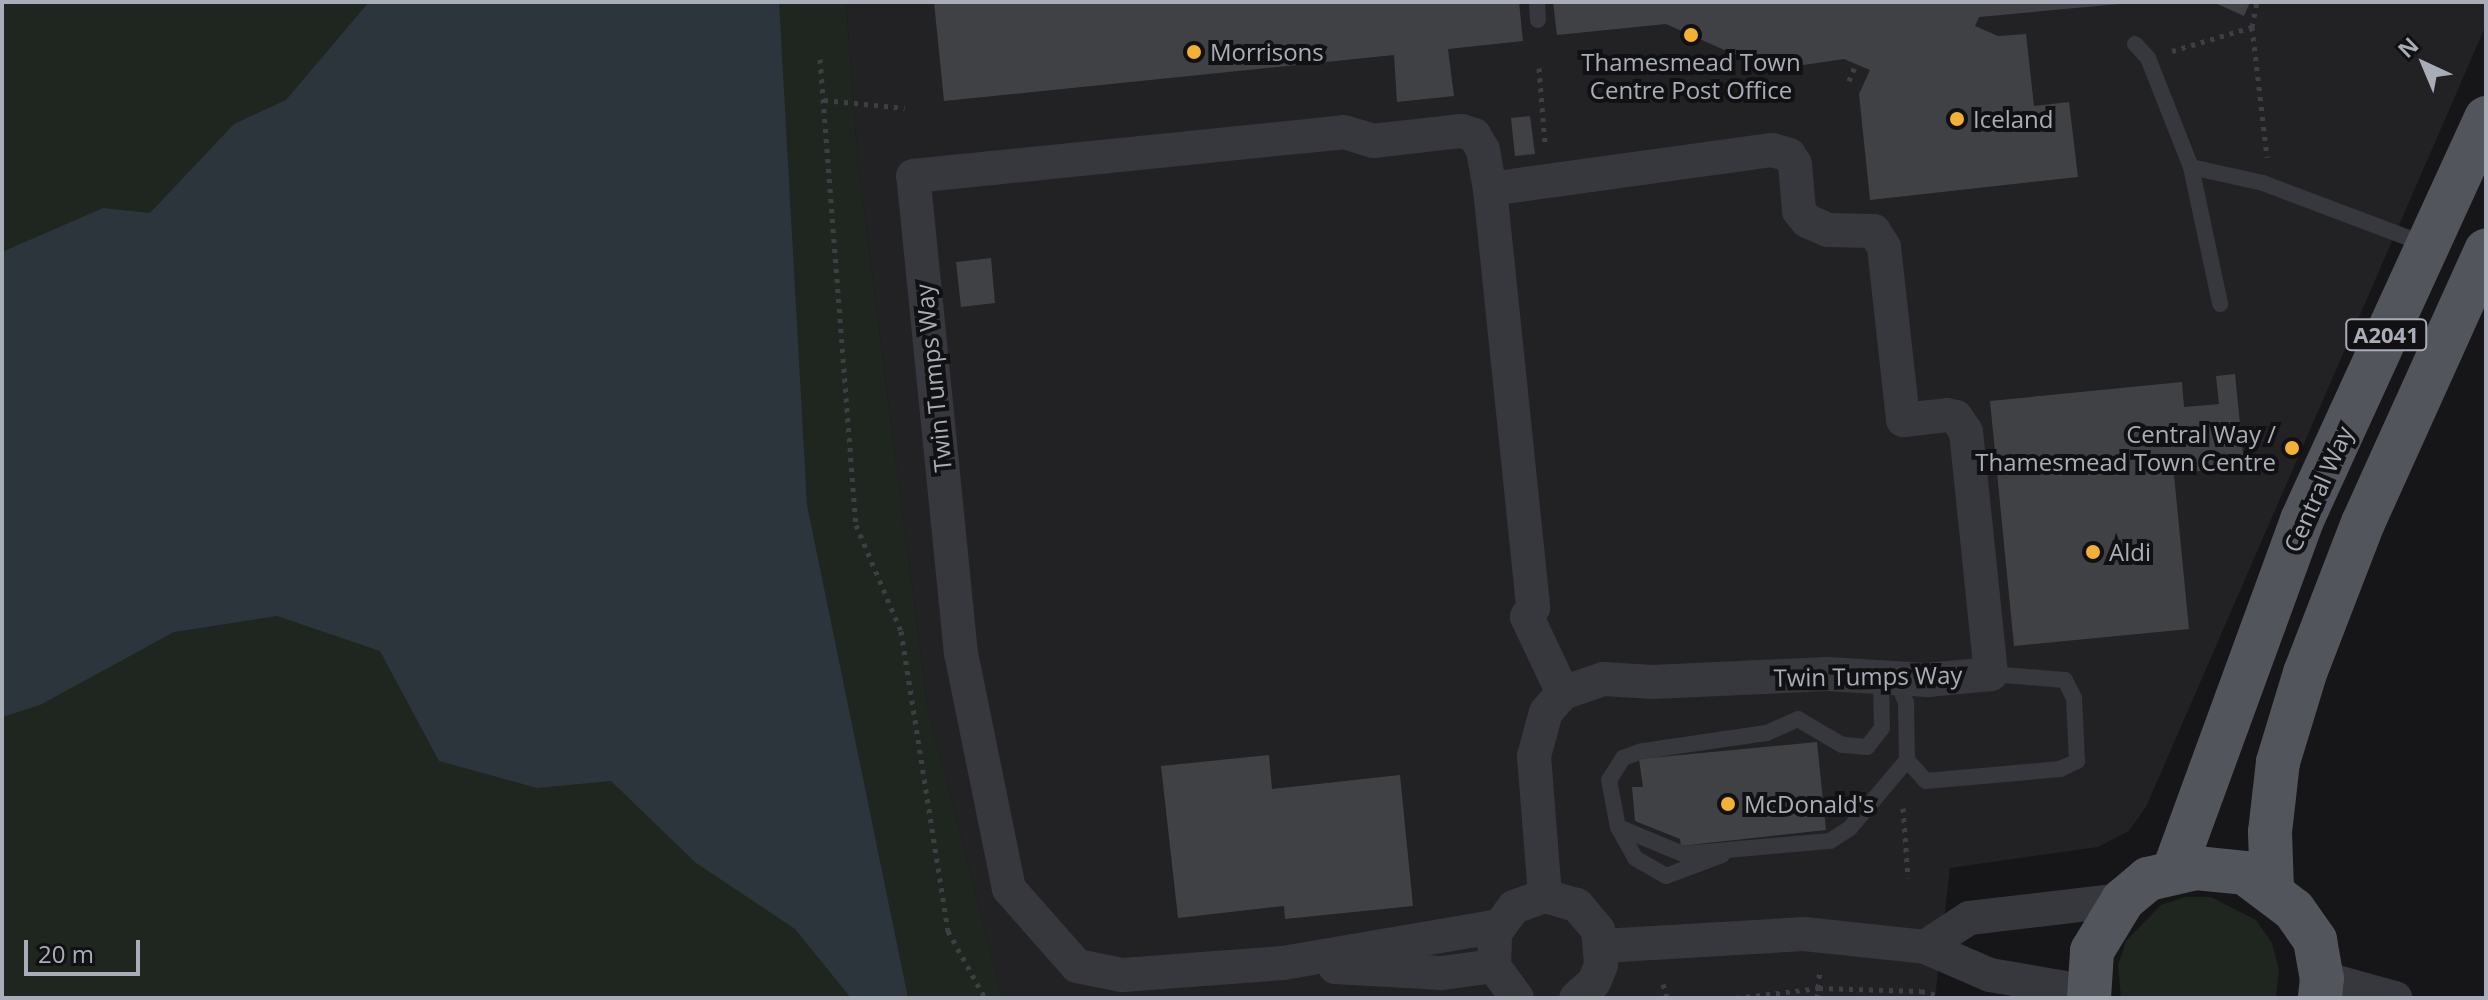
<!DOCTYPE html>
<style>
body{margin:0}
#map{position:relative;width:2488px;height:1000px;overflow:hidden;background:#161618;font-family:"Open Sans",sans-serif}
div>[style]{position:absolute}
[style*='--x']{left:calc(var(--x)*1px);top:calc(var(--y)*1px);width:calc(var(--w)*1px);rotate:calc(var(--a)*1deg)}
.built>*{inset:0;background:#222225}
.green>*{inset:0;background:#1e261f}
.water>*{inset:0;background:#2c353c}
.building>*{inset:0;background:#404145}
.path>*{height:5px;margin-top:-2.5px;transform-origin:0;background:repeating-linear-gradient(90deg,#3d3f44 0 4px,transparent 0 10px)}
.lane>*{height:16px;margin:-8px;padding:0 8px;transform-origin:8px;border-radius:8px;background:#37383d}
.street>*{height:34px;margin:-17px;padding:0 17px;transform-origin:17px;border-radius:17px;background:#37383d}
.primary>*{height:44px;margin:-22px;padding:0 22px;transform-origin:22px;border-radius:22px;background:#53555c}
.dots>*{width:22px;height:22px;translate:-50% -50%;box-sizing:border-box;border:4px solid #111113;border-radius:50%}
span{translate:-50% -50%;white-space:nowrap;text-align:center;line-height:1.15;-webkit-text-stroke:8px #111113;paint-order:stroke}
.shield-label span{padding:2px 6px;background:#111113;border:2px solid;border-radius:6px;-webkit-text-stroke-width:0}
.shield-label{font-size:22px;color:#a8adb8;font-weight:700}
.poi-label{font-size:24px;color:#a8adb8}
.left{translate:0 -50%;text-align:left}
.right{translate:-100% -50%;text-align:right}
.street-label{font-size:24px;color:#a8adb8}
.frame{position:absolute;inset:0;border:4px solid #a8adb8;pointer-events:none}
.north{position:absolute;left:2384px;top:24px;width:80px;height:80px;-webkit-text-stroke:6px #111113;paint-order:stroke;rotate:316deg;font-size:22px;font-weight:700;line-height:32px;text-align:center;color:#a8adb8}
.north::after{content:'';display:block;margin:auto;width:28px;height:36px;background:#a8adb8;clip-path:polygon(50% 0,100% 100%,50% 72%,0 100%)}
.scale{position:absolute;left:24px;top:940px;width:116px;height:36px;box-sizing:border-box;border:4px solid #a8adb8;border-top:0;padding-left:10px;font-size:24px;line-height:28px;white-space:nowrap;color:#a8adb8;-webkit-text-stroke:6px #111113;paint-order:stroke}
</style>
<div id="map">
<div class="built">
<i style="clip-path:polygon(846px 2px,2486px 2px,2486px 25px,2146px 807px,2129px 831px,2098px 847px,1950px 868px,1935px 998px,1002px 998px,927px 704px,858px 164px)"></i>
</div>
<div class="green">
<i style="clip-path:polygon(2px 2px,846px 2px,858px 164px,927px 704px,1002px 998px,2px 998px)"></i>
<i style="clip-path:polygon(2185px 897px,2211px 897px,2256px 920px,2272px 943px,2279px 970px,2276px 998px,2121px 998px,2118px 965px,2126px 941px,2161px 905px)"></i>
</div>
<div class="water">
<i style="clip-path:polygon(369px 2px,779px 2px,807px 505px,908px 998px,851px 998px,795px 929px,696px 863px,611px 781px,537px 788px,439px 761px,380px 651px,277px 616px,174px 632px,40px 705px,2px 717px,2px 252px,103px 208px,150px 213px,234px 124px,286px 100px)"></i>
</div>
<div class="building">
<i style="clip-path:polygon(934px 2px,1519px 2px,1523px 41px,1448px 49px,1454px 96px,1397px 102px,1394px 55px,944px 101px)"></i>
<i style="clip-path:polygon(1553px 2px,2119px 2px,2119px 4px,1979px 17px,1975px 26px,1998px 36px,2026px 34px,2034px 106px,2069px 102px,2078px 177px,1870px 200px,1859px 94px,1870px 70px,1844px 59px,1769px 70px,1666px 24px,1557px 35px)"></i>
<i style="clip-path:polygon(2213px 2px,2250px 2px,2244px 16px)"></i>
<i style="clip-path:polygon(1530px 116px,1535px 154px,1515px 156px,1511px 118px)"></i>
<i style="clip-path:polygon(991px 258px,995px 303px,961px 307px,956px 262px)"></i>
<i style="clip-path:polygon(2235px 374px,2244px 464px,2174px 475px,2189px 629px,2014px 646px,1990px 401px,2182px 382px,2184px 407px,2219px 404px,2216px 376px)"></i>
<i style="clip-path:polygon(1817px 742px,1826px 830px,1681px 846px,1680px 839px,1635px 821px,1632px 787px,1643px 787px,1639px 759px)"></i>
<i style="clip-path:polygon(1269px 755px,1272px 789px,1400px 775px,1413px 906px,1285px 919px,1284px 906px,1178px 918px,1161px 766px)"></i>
</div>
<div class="path">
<i style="--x:2252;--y:27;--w:131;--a:83.4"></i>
<i style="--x:2172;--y:51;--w:84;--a:-16.7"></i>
<i style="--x:2252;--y:27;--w:25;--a:-79"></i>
<i style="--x:820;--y:59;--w:467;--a:85.6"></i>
<i style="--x:856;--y:525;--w:115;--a:67"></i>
<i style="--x:901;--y:631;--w:304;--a:81.1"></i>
<i style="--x:948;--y:931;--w:77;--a:61.1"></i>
<i style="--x:1539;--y:68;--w:77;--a:85.5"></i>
<i style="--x:1849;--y:81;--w:18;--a:-68"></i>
<i style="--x:824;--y:100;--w:81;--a:5.6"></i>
<i style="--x:1903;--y:808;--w:70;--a:85.9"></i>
<i style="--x:1663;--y:984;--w:15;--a:74"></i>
<i style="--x:1736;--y:998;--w:84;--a:-6.9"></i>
<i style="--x:1819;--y:988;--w:102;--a:1.7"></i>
<i style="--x:1921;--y:991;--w:20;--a:15"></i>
<i style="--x:1817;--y:998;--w:27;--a:-84"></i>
</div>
<div class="lane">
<i style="--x:1537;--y:2;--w:18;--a:87"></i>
<i style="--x:2135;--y:44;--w:19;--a:47"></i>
<i style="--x:2148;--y:58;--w:117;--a:68.5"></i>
<i style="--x:2191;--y:167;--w:140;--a:78"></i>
<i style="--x:2191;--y:167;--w:74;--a:12.5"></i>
<i style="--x:2263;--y:183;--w:175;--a:20.7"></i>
<i style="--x:1881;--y:678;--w:50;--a:88.9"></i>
<i style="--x:1882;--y:728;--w:24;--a:128"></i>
<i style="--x:1867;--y:747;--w:25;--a:-175"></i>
<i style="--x:1842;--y:745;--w:51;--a:-149.4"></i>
<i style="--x:1798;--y:719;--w:35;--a:156"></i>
<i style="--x:1766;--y:733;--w:125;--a:171.7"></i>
<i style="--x:1642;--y:751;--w:20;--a:160"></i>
<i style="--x:1623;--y:758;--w:26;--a:122"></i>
<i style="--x:1609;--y:780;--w:48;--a:79.2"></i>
<i style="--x:1618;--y:827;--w:70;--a:22.6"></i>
<i style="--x:1683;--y:854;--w:148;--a:-5.1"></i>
<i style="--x:1830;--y:841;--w:24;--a:-33"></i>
<i style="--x:1850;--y:828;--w:89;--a:-50"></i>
<i style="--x:1896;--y:678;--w:27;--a:68"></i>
<i style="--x:1906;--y:703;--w:57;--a:89"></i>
<i style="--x:1907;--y:760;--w:28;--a:48"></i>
<i style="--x:1926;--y:781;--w:135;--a:-5.1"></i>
<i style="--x:2060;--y:769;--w:19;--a:-25"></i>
<i style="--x:2077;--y:761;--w:63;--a:-92.7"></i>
<i style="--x:2074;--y:698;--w:20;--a:-117"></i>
<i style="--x:2065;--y:680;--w:74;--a:-175.4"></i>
<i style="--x:1618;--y:827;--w:35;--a:61"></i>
<i style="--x:1635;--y:858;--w:36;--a:30"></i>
<i style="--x:1666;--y:876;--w:60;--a:-20.6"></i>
</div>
<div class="street">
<i style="--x:1490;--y:189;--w:285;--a:-7.9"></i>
<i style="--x:1772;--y:150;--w:18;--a:16"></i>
<i style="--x:1789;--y:155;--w:11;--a:56"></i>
<i style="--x:1795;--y:164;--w:47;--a:85.1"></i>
<i style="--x:1799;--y:211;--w:13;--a:51"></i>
<i style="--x:1807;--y:221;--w:23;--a:23"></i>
<i style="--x:1828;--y:230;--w:46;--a:1.2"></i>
<i style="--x:1874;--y:231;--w:19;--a:58"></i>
<i style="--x:1884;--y:247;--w:174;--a:83.7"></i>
<i style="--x:1903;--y:420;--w:44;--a:-6.5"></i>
<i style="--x:1947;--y:415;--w:9;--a:13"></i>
<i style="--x:1956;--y:417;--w:18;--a:56"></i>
<i style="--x:1966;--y:432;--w:243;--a:84.1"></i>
<i style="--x:1991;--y:674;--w:64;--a:174.6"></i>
<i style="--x:1927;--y:680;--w:100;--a:-176.6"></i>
<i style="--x:1827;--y:674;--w:174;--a:177.4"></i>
<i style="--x:1653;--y:682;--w:50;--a:-176.6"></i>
<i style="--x:1603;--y:679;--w:42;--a:160.7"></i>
<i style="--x:1563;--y:693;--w:25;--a:132"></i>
<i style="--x:1546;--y:712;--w:46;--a:105.3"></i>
<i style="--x:1534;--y:756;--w:140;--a:85.5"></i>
<i style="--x:1499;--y:926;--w:219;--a:170.3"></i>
<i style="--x:1283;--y:963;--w:161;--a:175.7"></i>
<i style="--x:1122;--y:975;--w:46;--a:-168.7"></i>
<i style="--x:1077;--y:966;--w:103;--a:-131.4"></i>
<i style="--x:1009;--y:889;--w:240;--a:-101.5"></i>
<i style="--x:961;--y:654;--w:480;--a:-95.7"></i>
<i style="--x:913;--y:176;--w:433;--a:-5.8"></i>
<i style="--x:1344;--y:132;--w:30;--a:17"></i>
<i style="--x:1373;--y:141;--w:89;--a:-6.5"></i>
<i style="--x:1461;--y:131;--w:14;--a:17"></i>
<i style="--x:1474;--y:135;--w:17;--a:59"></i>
<i style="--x:1483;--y:150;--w:40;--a:80"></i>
<i style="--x:1490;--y:189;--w:421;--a:84.1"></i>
<i style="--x:1533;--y:608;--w:11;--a:124"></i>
<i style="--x:1527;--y:617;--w:84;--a:64.7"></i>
<i style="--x:1602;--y:946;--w:202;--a:-3.4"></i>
<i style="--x:1804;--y:934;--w:122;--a:6.1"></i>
<i style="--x:1925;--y:947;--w:71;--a:23.3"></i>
<i style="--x:1990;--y:975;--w:99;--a:9.8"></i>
<i style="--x:1925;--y:947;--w:53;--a:-33.4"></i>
<i style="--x:1969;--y:918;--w:155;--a:-6.7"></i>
<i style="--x:1335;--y:967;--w:107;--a:3.2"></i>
<i style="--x:1442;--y:973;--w:52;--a:-7.7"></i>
<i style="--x:2322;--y:978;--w:76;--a:15.3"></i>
<i style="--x:1517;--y:998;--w:39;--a:-126"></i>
<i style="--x:1494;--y:966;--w:33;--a:-88"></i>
<i style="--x:1495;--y:933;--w:32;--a:-54"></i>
<i style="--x:1514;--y:907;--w:33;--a:-20"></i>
<i style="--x:1545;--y:896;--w:33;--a:16"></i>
<i style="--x:1577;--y:905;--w:33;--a:50"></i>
<i style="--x:1598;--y:930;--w:35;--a:85"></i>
<i style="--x:1601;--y:965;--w:18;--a:112"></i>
<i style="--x:1594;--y:982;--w:24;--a:138"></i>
</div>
<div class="primary">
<i style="--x:2174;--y:870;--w:373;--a:-69.9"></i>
<i style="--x:2302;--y:520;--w:442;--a:-65.4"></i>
<i style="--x:2272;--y:890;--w:58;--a:-92"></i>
<i style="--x:2270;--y:832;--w:70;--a:-83.5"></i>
<i style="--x:2278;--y:762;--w:93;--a:-73.1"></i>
<i style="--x:2305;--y:673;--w:161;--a:-68.9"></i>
<i style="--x:2363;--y:523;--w:299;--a:-65.7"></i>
<i style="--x:2089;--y:998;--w:47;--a:-86.3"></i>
<i style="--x:2092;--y:951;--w:60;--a:-58.7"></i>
<i style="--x:2123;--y:900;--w:33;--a:-40"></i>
<i style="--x:2148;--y:879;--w:49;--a:-12.9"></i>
<i style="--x:2196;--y:868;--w:49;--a:5.8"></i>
<i style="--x:2245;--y:873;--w:61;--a:37.1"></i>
<i style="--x:2294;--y:910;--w:37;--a:55"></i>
<i style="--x:2315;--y:940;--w:39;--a:80"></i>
<i style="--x:2322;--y:978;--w:20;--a:96"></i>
</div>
<div class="dots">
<i style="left:1691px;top:35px;background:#f2b134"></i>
<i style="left:1194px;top:52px;background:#f2b134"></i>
<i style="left:1957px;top:119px;background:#f2b134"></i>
<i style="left:2292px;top:448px;background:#f2b134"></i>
<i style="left:2093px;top:552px;background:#f2b134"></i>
<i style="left:1728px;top:804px;background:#f2b134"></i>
</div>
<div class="shield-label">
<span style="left:2386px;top:335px">A2041</span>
</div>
<div class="poi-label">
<span class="left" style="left:1210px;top:52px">Morrisons</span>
<span style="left:1691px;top:76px">Thamesmead Town<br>Centre Post Office</span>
<span class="left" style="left:1973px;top:119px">Iceland</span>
<span class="right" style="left:2276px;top:448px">Central Way /<br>Thamesmead Town Centre</span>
<span class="left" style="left:2109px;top:552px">Aldi</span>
<span class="left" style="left:1744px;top:804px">McDonald's</span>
</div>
<div class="street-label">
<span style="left:933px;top:378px;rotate:-96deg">Twin Tumps Way</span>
<span style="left:2318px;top:489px;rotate:-66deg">Central Way</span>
<span style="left:1868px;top:676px;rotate:-1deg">Twin Tumps Way</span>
</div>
<div class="frame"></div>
<div class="north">N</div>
<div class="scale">20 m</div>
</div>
